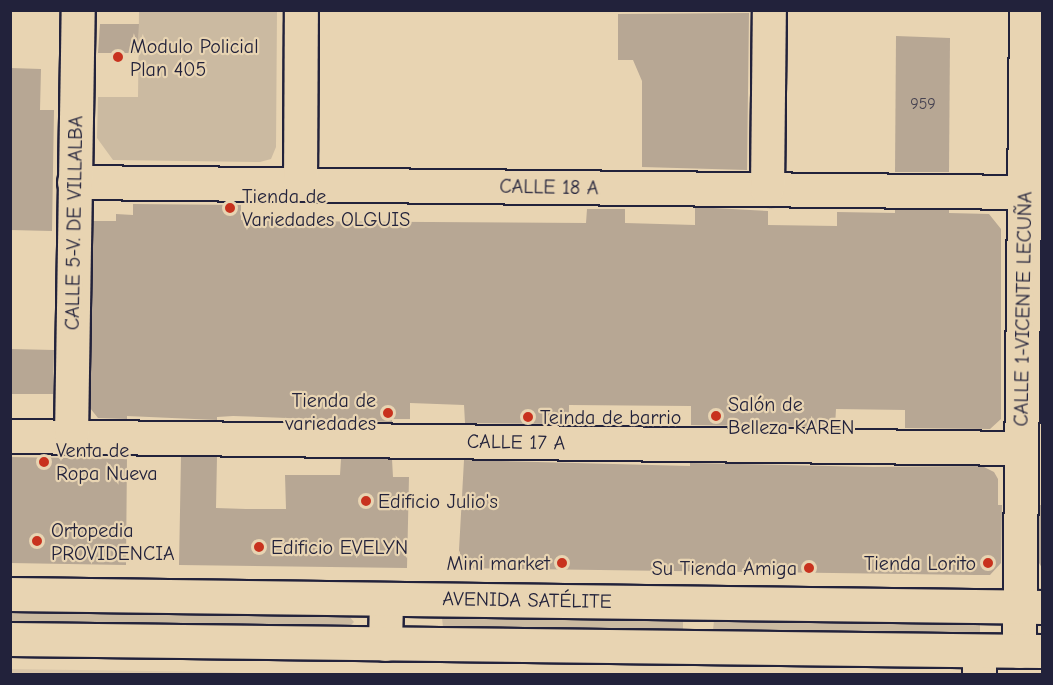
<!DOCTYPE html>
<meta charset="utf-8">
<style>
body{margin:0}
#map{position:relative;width:1053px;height:685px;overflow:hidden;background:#e8d4b2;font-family:"Comic Neue",sans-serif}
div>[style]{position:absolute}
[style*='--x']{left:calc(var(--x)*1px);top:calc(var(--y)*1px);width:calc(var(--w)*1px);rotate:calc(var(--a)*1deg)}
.built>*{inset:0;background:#d9c6a9}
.green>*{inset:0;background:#cbbaa1}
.building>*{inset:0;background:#b7a794}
.roads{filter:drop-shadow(2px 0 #22223b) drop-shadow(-2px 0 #22223b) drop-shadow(0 2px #22223b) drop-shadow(0 -2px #22223b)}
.street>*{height:33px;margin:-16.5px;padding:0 16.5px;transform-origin:16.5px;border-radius:16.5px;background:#e8d4b2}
.secondary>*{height:33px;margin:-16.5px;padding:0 16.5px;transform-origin:16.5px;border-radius:16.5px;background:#e8d4b2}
.primary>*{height:33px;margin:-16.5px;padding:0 16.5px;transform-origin:16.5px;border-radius:16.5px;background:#e8d4b2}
.dots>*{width:16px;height:16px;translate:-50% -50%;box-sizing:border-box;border:3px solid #e8d4b2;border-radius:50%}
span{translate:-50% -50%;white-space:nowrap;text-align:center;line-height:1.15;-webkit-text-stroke:4.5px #e8d4b2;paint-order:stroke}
.number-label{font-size:16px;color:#474351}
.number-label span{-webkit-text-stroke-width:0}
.poi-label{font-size:20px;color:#22223b}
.left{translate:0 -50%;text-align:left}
.right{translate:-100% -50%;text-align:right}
.street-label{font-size:20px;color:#22223b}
.frame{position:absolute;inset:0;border:12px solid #22223b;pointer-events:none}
</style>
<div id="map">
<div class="built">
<i style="clip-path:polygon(11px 669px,217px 672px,268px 674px,11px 674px)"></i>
</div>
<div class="green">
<i style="clip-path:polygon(139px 11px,277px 11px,276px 147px,271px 159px,260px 162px,113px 160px,97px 138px,98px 97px,138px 97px)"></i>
<i style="clip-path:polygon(11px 612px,349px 616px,354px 622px,350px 626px,11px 622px)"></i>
<i style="clip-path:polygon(442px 618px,683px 620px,683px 630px,443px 627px)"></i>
<i style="clip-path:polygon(714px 621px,980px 624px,980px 634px,713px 630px)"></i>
</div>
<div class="building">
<i style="clip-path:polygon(749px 13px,747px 170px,642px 167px,642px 81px,633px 60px,618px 60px,618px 14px)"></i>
<i style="clip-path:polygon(100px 24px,139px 24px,138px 53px,98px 53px)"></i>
<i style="clip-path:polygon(896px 36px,950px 38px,949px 172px,895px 172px)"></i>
<i style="clip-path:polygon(10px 68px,41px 69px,40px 110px,54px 110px,52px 231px,10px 230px)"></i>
<i style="clip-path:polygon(133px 204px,241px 205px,241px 220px,267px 221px,586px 223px,587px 209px,625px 209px,625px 223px,695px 225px,695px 207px,768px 211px,768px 225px,837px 226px,837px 212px,895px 213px,895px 209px,949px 210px,949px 213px,989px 214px,1001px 229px,1001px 419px,990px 429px,905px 428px,905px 410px,836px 409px,835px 427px,691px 425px,691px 406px,569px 405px,569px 424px,465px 423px,464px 405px,410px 403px,410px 419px,392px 419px,392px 422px,233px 416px,217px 417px,217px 420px,127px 416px,127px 419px,98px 418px,90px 408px,93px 221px,116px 221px,116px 214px,133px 215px)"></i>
<i style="clip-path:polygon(10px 349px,54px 350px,53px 394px,10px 394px)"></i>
<i style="clip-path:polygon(124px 456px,127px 456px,126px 565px,10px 563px,10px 457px,126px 459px)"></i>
<i style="clip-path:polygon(181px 457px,217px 457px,216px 508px,246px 509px,286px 509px,285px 475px,340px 475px,341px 459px,392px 459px,393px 477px,409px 477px,407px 568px,179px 565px)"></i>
<i style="clip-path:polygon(464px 460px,690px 466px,690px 463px,873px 467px,982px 466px,994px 472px,998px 479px,998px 505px,1002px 505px,1001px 563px,990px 575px,975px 575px,458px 568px)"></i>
<i style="clip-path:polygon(1039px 505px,1042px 505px,1042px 568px,1039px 563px)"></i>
</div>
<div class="roads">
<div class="street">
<i style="--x:74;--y:182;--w:949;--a:0.6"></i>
<i style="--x:300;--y:184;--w:174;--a:-89.7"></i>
<i style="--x:767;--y:189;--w:179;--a:-89.4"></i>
<i style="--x:10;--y:436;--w:1011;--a:0.68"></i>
<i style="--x:71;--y:436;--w:426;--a:-89.1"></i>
<i style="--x:1019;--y:651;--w:641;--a:-89.37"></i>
<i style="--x:979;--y:674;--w:23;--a:-90"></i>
</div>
<div class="secondary">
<i style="--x:385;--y:644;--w:45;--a:-88.7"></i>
</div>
<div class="primary">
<i style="--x:10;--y:594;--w:1032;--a:0.72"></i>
<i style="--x:10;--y:639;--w:1032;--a:0.67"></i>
</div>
</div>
<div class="dots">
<i style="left:118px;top:57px;background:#c8321e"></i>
<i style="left:230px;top:208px;background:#c8321e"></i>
<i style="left:388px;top:413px;background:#c8321e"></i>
<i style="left:716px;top:416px;background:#c8321e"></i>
<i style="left:528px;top:417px;background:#c8321e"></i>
<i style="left:44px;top:462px;background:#c8321e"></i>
<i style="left:366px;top:501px;background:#c8321e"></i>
<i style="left:37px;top:541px;background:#c8321e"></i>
<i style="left:259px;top:547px;background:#c8321e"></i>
<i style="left:562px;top:563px;background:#c8321e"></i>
<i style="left:988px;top:563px;background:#c8321e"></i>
<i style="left:809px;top:568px;background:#c8321e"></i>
</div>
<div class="number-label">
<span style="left:923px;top:104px">959</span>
</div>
<div class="poi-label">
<span class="left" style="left:130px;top:58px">Modulo Policial<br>Plan 405</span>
<span class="left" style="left:242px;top:208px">Tienda de<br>Variedades OLGUIS</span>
<span class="right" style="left:376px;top:412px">Tienda de<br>variedades</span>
<span class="left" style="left:728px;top:416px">Salón de<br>Belleza KAREN</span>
<span class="left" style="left:540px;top:417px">Teinda de barrio</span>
<span class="left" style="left:56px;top:462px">Venta de<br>Ropa Nueva</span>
<span class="left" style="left:378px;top:501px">Edificio Julio's</span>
<span class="left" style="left:51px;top:542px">Ortopedia<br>PROVIDENCIA</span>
<span class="left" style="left:271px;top:547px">Edificio EVELYN</span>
<span class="right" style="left:550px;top:563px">Mini market</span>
<span class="right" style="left:976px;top:563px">Tienda Lorito</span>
<span class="right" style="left:797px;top:568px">Su Tienda Amiga</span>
</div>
<div class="street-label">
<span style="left:549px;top:187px;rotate:1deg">CALLE 18 A</span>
<span style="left:74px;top:223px;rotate:-89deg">CALLE 5-V. DE VILLALBA</span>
<span style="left:1023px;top:309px;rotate:-89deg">CALLE 1-VICENTE LECUÑA</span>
<span style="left:516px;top:442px;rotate:1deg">CALLE 17 A</span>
<span style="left:527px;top:600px;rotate:1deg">AVENIDA SATÉLITE</span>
</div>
<div class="frame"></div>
</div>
